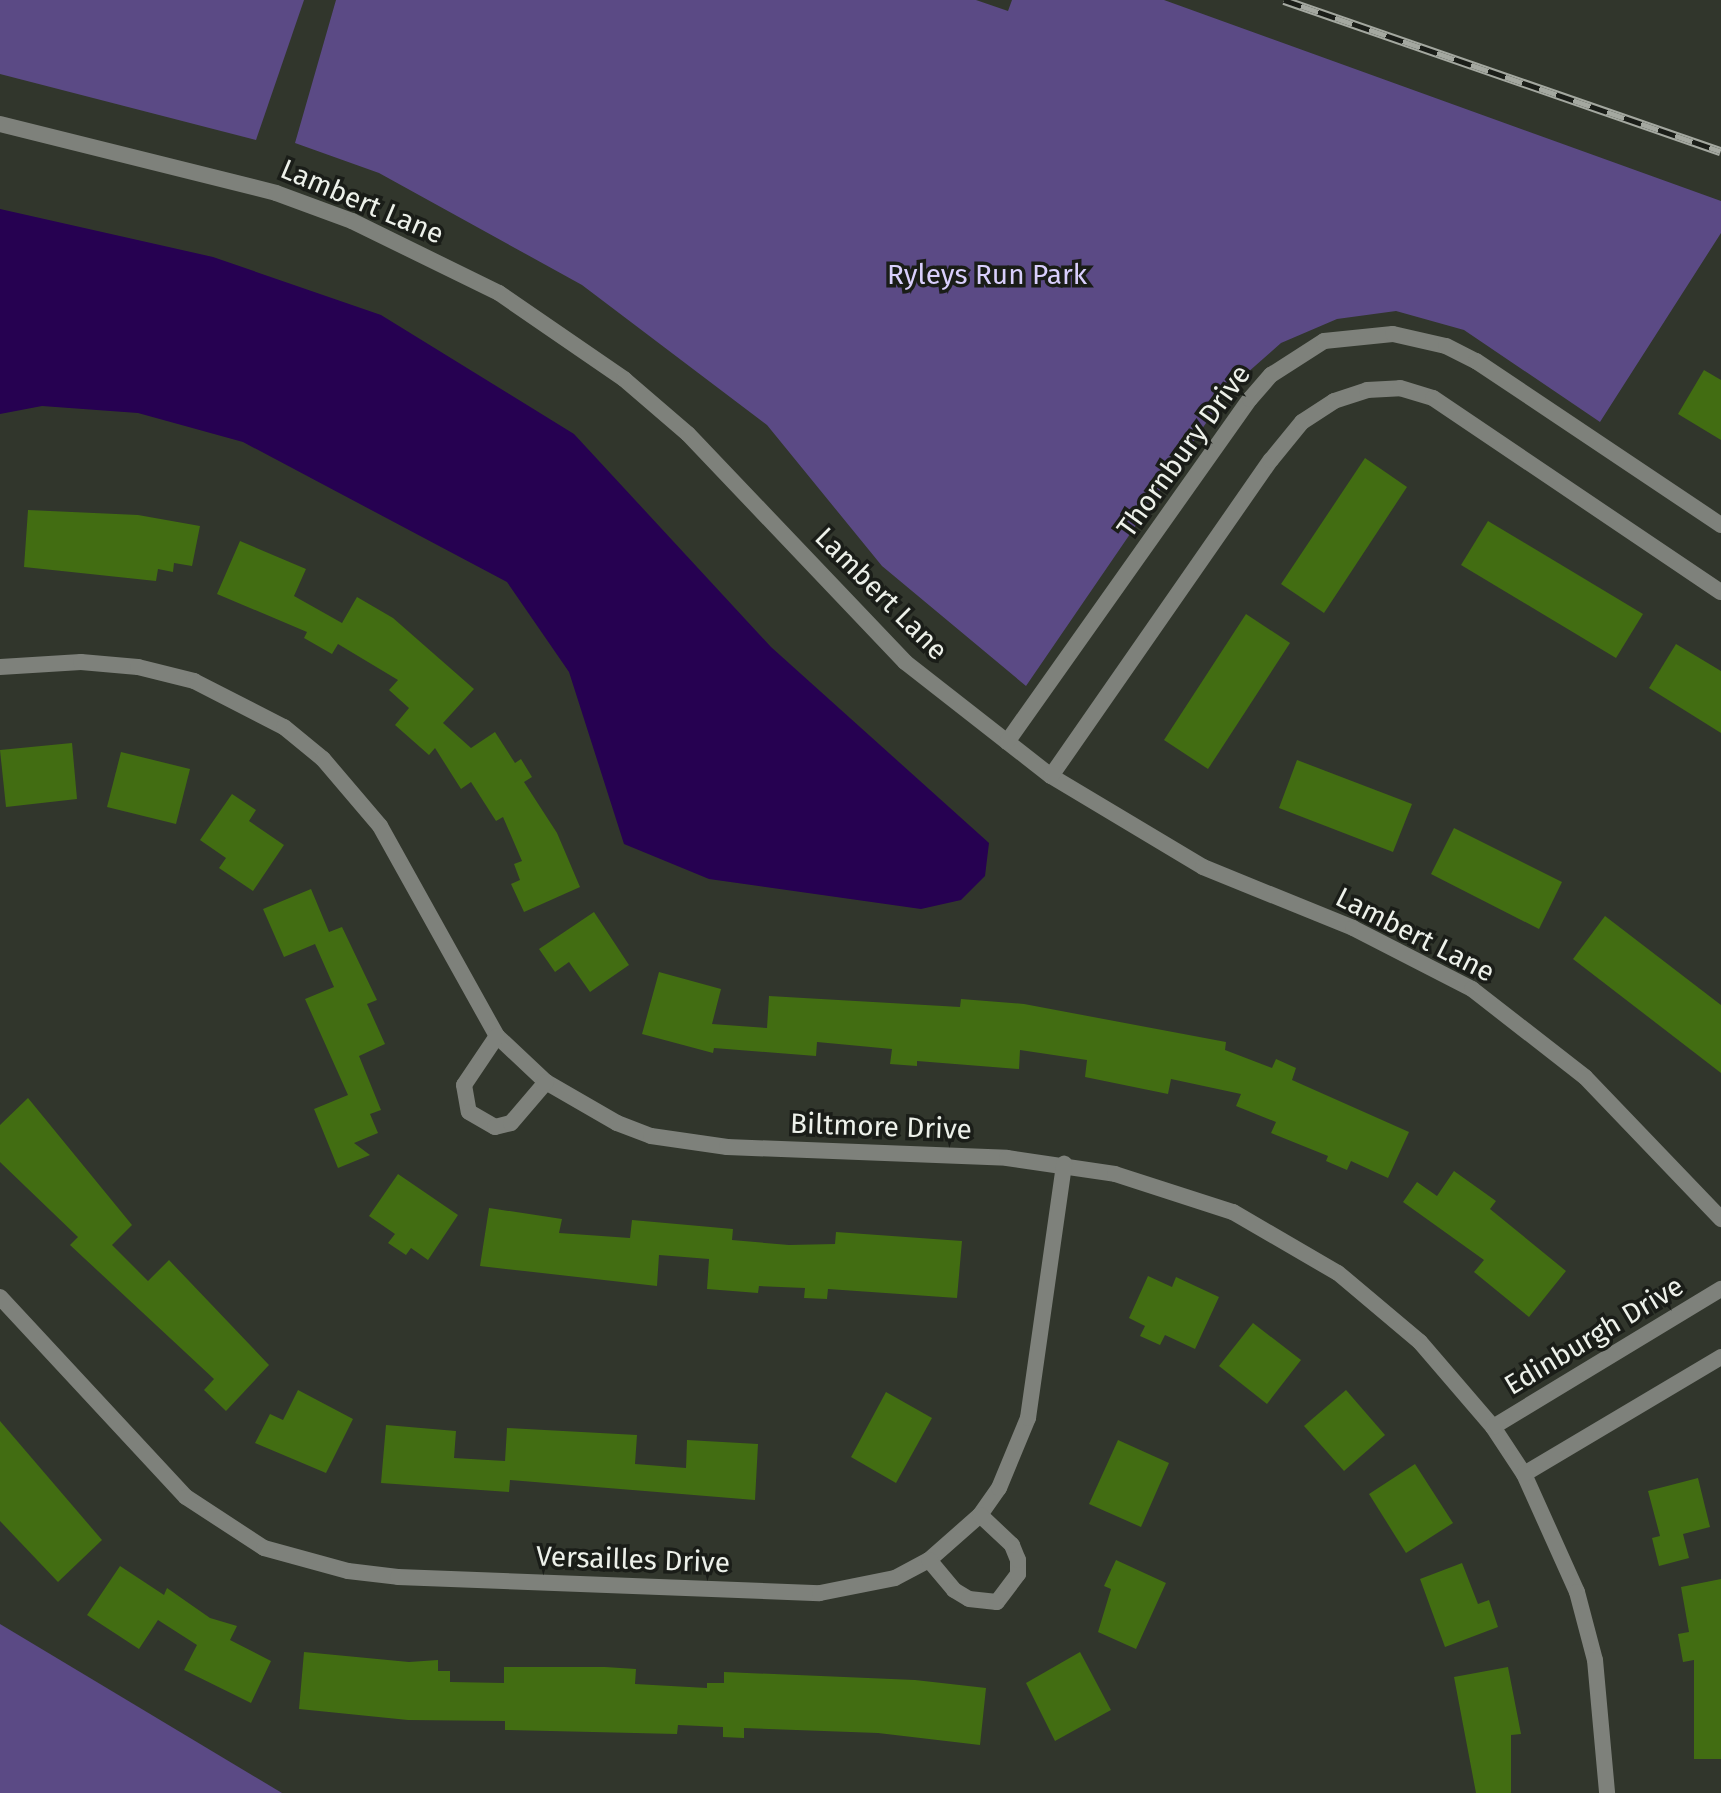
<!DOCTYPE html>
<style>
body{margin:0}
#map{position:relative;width:1721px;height:1793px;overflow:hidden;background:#31362c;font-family:"Fira Sans",sans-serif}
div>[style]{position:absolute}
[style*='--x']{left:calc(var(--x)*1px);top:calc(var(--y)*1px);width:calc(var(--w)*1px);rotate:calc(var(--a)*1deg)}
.green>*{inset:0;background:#5b4a85}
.water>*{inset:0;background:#260151}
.building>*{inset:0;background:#426d12}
.minor>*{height:16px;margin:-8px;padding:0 8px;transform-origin:8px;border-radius:8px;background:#7e817b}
.rail>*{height:9px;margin-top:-4.5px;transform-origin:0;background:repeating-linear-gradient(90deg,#1a1d18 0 18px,#a4a8a0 0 36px);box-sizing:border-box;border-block:2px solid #a4a8a0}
span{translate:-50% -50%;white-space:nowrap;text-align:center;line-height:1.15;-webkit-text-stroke:7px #1a1d18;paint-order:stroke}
.street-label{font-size:28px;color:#edf1ea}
.park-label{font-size:28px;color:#d9cffc}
</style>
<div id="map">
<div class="green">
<i style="clip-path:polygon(0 0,304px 0,256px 140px,0 74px)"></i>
<i style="clip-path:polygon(336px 0,976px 0,1008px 11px,1012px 0,1164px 0,1721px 201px,1721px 233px,1600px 422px,1464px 330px,1396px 311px,1337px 319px,1281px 343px,1230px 388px,1026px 686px,882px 566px,767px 425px,582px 285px,379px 173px,295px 143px)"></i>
<i style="clip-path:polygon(0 1624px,282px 1793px,0 1793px)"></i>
</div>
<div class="water">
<i style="clip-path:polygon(0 209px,213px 257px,381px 315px,574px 434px,771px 647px,989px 843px,985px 876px,961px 900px,921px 909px,709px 879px,624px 844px,569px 672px,507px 582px,243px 442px,138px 413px,42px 406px,0 414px)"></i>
</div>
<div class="building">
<i style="clip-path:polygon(1704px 370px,1721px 380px,1721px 440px,1678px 414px)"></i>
<i style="clip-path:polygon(1365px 458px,1407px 487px,1324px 613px,1281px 584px)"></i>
<i style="clip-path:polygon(28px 510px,138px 515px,200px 526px,192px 566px,174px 563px,173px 572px,158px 569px,156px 581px,24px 567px)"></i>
<i style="clip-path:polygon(1488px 521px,1643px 614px,1616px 658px,1461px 565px)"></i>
<i style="clip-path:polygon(240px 541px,306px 569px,294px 596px,342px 623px,357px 597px,393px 618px,474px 689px,443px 723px,471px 748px,495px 732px,515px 763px,521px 759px,532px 777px,524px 782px,557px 833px,580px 887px,524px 912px,511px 884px,520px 880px,514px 864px,522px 861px,503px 817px,496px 821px,471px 782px,461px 789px,435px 748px,429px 755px,395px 725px,409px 708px,389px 690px,398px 680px,338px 644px,332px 654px,304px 638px,307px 632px,217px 594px)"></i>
<i style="clip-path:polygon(1246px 614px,1290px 643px,1208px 769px,1164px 740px)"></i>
<i style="clip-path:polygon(1676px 644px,1721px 671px,1721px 733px,1649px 688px)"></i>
<i style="clip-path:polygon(72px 743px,77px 799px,6px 807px,0 750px)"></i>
<i style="clip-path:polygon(121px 752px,190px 769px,176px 824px,107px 807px)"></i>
<i style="clip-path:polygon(1297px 760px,1412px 804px,1393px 852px,1279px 808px)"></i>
<i style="clip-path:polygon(232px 794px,256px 810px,249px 821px,284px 845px,253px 891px,219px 868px,226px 858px,200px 840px)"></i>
<i style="clip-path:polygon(1454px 828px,1562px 882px,1539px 929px,1431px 874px)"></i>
<i style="clip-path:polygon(311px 889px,329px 932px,342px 927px,364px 973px,377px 1000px,367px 1004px,385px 1044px,359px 1056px,381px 1110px,370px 1114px,378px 1133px,354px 1143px,370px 1155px,338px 1168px,314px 1109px,348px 1095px,305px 999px,334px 987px,315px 944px,284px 957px,263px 909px)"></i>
<i style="clip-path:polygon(594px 912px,629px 965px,590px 992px,569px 962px,555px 972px,539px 949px)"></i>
<i style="clip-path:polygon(1605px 916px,1721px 1005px,1721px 1073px,1573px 959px)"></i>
<i style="clip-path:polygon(659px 972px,721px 989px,712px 1024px,767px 1028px,769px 996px,960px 1007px,961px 999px,1024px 1004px,1226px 1042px,1225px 1050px,1272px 1068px,1276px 1059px,1296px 1068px,1292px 1080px,1409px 1132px,1388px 1178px,1351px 1161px,1347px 1170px,1326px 1161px,1328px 1156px,1271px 1133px,1276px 1122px,1236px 1106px,1241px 1094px,1171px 1079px,1168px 1094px,1085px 1077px,1087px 1060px,1020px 1050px,1019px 1069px,917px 1061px,917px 1066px,890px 1064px,892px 1049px,817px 1042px,816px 1056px,714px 1048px,713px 1053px,642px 1034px)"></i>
<i style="clip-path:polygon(28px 1098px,132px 1225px,112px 1245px,148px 1281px,169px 1260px,269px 1365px,226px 1411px,204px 1390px,214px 1379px,70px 1245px,78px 1237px,0 1162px,0 1125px)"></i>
<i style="clip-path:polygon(1454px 1171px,1496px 1201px,1490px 1209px,1566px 1271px,1529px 1317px,1474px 1272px,1484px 1260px,1403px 1202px,1417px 1182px,1437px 1196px)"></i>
<i style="clip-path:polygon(398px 1174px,458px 1215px,428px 1260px,411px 1248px,406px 1255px,388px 1243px,395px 1234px,369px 1216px)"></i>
<i style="clip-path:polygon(489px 1208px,562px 1219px,559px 1233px,630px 1238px,632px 1220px,733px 1229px,732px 1240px,789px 1245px,835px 1244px,836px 1232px,962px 1241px,957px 1298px,828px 1289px,827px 1299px,804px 1298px,805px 1288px,759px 1286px,758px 1293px,707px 1289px,709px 1259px,659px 1255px,657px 1286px,480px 1266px)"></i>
<i style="clip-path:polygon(1148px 1276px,1172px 1287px,1176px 1277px,1219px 1297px,1195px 1349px,1165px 1335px,1160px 1345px,1140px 1336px,1145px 1326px,1129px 1318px)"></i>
<i style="clip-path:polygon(1253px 1323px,1301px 1360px,1267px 1404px,1219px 1366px)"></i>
<i style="clip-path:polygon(298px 1390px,353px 1419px,326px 1473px,255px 1443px,270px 1414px,283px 1420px)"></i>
<i style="clip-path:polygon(1346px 1390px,1385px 1435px,1344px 1471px,1304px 1426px)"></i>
<i style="clip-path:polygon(886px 1392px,932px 1418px,896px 1483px,851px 1457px)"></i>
<i style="clip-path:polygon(0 1421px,102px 1540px,58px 1582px,0 1521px)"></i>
<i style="clip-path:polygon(386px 1425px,456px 1431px,454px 1458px,505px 1461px,507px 1428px,637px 1435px,635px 1464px,686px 1468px,687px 1440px,758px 1444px,755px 1500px,510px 1480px,509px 1492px,381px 1483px)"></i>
<i style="clip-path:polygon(1118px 1440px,1169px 1463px,1141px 1527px,1089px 1504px)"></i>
<i style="clip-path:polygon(1415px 1464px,1453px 1523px,1406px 1553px,1369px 1494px)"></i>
<i style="clip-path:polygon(1698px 1478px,1710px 1527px,1683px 1534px,1689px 1558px,1659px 1566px,1652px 1538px,1660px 1536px,1648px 1491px)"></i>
<i style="clip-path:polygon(1116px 1560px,1166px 1583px,1136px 1649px,1098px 1632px,1111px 1589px,1104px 1586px)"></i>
<i style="clip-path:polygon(1462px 1563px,1478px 1604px,1489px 1600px,1498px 1627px,1445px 1647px,1420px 1579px)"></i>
<i style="clip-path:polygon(120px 1566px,164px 1595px,167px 1588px,210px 1618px,237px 1626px,230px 1640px,271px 1661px,251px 1703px,184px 1670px,197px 1645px,158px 1620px,139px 1649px,87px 1615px)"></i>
<i style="clip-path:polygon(1721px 1579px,1721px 1759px,1694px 1759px,1694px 1660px,1683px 1662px,1678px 1634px,1689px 1632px,1681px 1587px)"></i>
<i style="clip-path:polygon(304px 1652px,409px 1662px,438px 1660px,438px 1671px,450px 1671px,450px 1682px,504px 1683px,504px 1667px,605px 1667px,636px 1669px,635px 1684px,707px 1688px,707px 1683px,724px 1683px,724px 1672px,915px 1680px,986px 1688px,980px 1745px,878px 1733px,744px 1728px,744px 1738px,723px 1737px,723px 1727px,678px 1725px,677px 1734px,505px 1730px,505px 1721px,408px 1720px,299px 1709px)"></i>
<i style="clip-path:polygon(1080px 1652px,1111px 1710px,1055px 1741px,1026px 1683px)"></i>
<i style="clip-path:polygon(1508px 1667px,1521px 1734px,1511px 1735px,1511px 1793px,1476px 1793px,1454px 1677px)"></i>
</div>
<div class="minor">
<i style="--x:0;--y:124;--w:284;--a:14"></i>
<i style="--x:276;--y:193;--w:81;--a:20.2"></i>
<i style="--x:352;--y:221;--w:164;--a:26.1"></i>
<i style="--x:499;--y:293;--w:152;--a:34.5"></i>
<i style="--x:624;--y:379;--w:84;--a:40.7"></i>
<i style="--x:688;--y:434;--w:315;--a:46.4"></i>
<i style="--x:905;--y:662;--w:185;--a:38"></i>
<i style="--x:1051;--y:776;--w:177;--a:30.9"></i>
<i style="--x:1203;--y:867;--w:162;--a:22.1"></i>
<i style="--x:1353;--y:928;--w:134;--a:27.1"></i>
<i style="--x:1472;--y:989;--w:143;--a:37.9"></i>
<i style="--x:1585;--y:1077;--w:197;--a:46.2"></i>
<i style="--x:0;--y:667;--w:81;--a:-3.5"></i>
<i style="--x:81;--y:662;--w:57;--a:5"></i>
<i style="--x:138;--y:667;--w:58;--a:14"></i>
<i style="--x:194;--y:681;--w:101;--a:27.1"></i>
<i style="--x:284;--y:727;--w:50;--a:39.4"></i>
<i style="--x:323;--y:759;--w:88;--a:49.6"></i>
<i style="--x:380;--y:826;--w:240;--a:60.9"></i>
<i style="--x:497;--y:1036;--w:67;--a:43.2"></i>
<i style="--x:546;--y:1082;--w:82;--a:30"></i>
<i style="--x:617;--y:1123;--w:36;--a:21"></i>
<i style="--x:651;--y:1136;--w:77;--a:8.2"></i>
<i style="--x:727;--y:1147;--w:280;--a:2.2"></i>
<i style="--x:1007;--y:1158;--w:109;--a:8.4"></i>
<i style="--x:1115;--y:1174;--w:124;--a:17.9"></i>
<i style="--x:1233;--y:1212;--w:121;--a:30.2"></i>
<i style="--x:1338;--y:1273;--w:107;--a:40.1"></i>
<i style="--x:1420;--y:1342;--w:112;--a:49.3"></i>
<i style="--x:1493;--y:1427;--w:56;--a:56.6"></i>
<i style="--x:1524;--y:1474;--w:129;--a:65.8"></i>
<i style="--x:1577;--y:1592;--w:70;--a:75.2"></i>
<i style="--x:1595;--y:1660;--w:134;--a:84.8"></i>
<i style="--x:1007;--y:742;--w:420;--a:-54.7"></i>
<i style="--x:1250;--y:399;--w:32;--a:-49"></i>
<i style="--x:1271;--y:375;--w:63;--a:-32.7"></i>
<i style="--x:1324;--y:341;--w:69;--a:-5.8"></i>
<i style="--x:1393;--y:334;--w:54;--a:12.8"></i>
<i style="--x:1446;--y:346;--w:34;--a:27"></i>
<i style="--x:1476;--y:361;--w:295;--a:33.8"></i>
<i style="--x:1051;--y:776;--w:385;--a:-55.2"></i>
<i style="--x:1271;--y:460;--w:49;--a:-50.8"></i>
<i style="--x:1302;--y:422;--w:38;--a:-33"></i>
<i style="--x:1334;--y:401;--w:35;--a:-18"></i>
<i style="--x:1367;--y:390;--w:33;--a:-3"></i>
<i style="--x:1400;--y:388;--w:34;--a:17"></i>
<i style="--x:1433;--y:398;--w:347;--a:34"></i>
<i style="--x:497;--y:1036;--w:59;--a:124"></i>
<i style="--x:464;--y:1085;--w:27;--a:80"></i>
<i style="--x:469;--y:1112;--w:30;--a:30"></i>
<i style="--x:495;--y:1127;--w:16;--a:-14"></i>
<i style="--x:511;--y:1123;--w:54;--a:-49.5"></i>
<i style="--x:0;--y:1297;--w:273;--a:47.1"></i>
<i style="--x:186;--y:1497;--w:93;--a:33.2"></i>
<i style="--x:264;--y:1548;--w:87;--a:15.3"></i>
<i style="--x:348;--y:1571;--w:50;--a:6.8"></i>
<i style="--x:398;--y:1577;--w:422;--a:2.2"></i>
<i style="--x:820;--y:1593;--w:76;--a:-11.3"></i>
<i style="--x:895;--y:1578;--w:38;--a:-28"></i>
<i style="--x:929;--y:1560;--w:68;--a:-41.4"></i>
<i style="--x:980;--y:1515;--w:33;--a:-55"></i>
<i style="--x:999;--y:1488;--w:76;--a:-67.5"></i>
<i style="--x:1028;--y:1418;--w:257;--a:-81.9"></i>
<i style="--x:1493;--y:1427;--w:267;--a:-31.2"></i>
<i style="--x:1524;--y:1474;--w:229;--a:-30.7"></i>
<i style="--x:929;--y:1560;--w:39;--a:50"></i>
<i style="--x:954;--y:1590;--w:17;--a:31"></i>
<i style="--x:969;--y:1599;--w:28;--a:6"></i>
<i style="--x:997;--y:1602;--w:35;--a:-53"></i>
<i style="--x:1018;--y:1574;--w:14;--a:-90"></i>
<i style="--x:1018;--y:1560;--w:16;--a:-112"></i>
<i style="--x:1012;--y:1545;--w:44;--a:-136.8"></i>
</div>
<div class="rail">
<i style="--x:1284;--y:0;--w:462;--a:19.1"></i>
</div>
<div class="street-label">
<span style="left:362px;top:202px;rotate:23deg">Lambert Lane</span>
<span style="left:1184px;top:451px;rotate:-54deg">Thornbury Drive</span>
<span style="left:881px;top:594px;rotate:45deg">Lambert Lane</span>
<span style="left:1415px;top:935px;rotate:27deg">Lambert Lane</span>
<span style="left:881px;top:1127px;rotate:2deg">Biltmore Drive</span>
<span style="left:1594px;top:1336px;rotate:-31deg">Edinburgh Drive</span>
<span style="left:633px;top:1560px;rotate:2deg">Versailles Drive</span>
</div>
<div class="park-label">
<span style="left:987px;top:275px">Ryleys Run Park</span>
</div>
</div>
